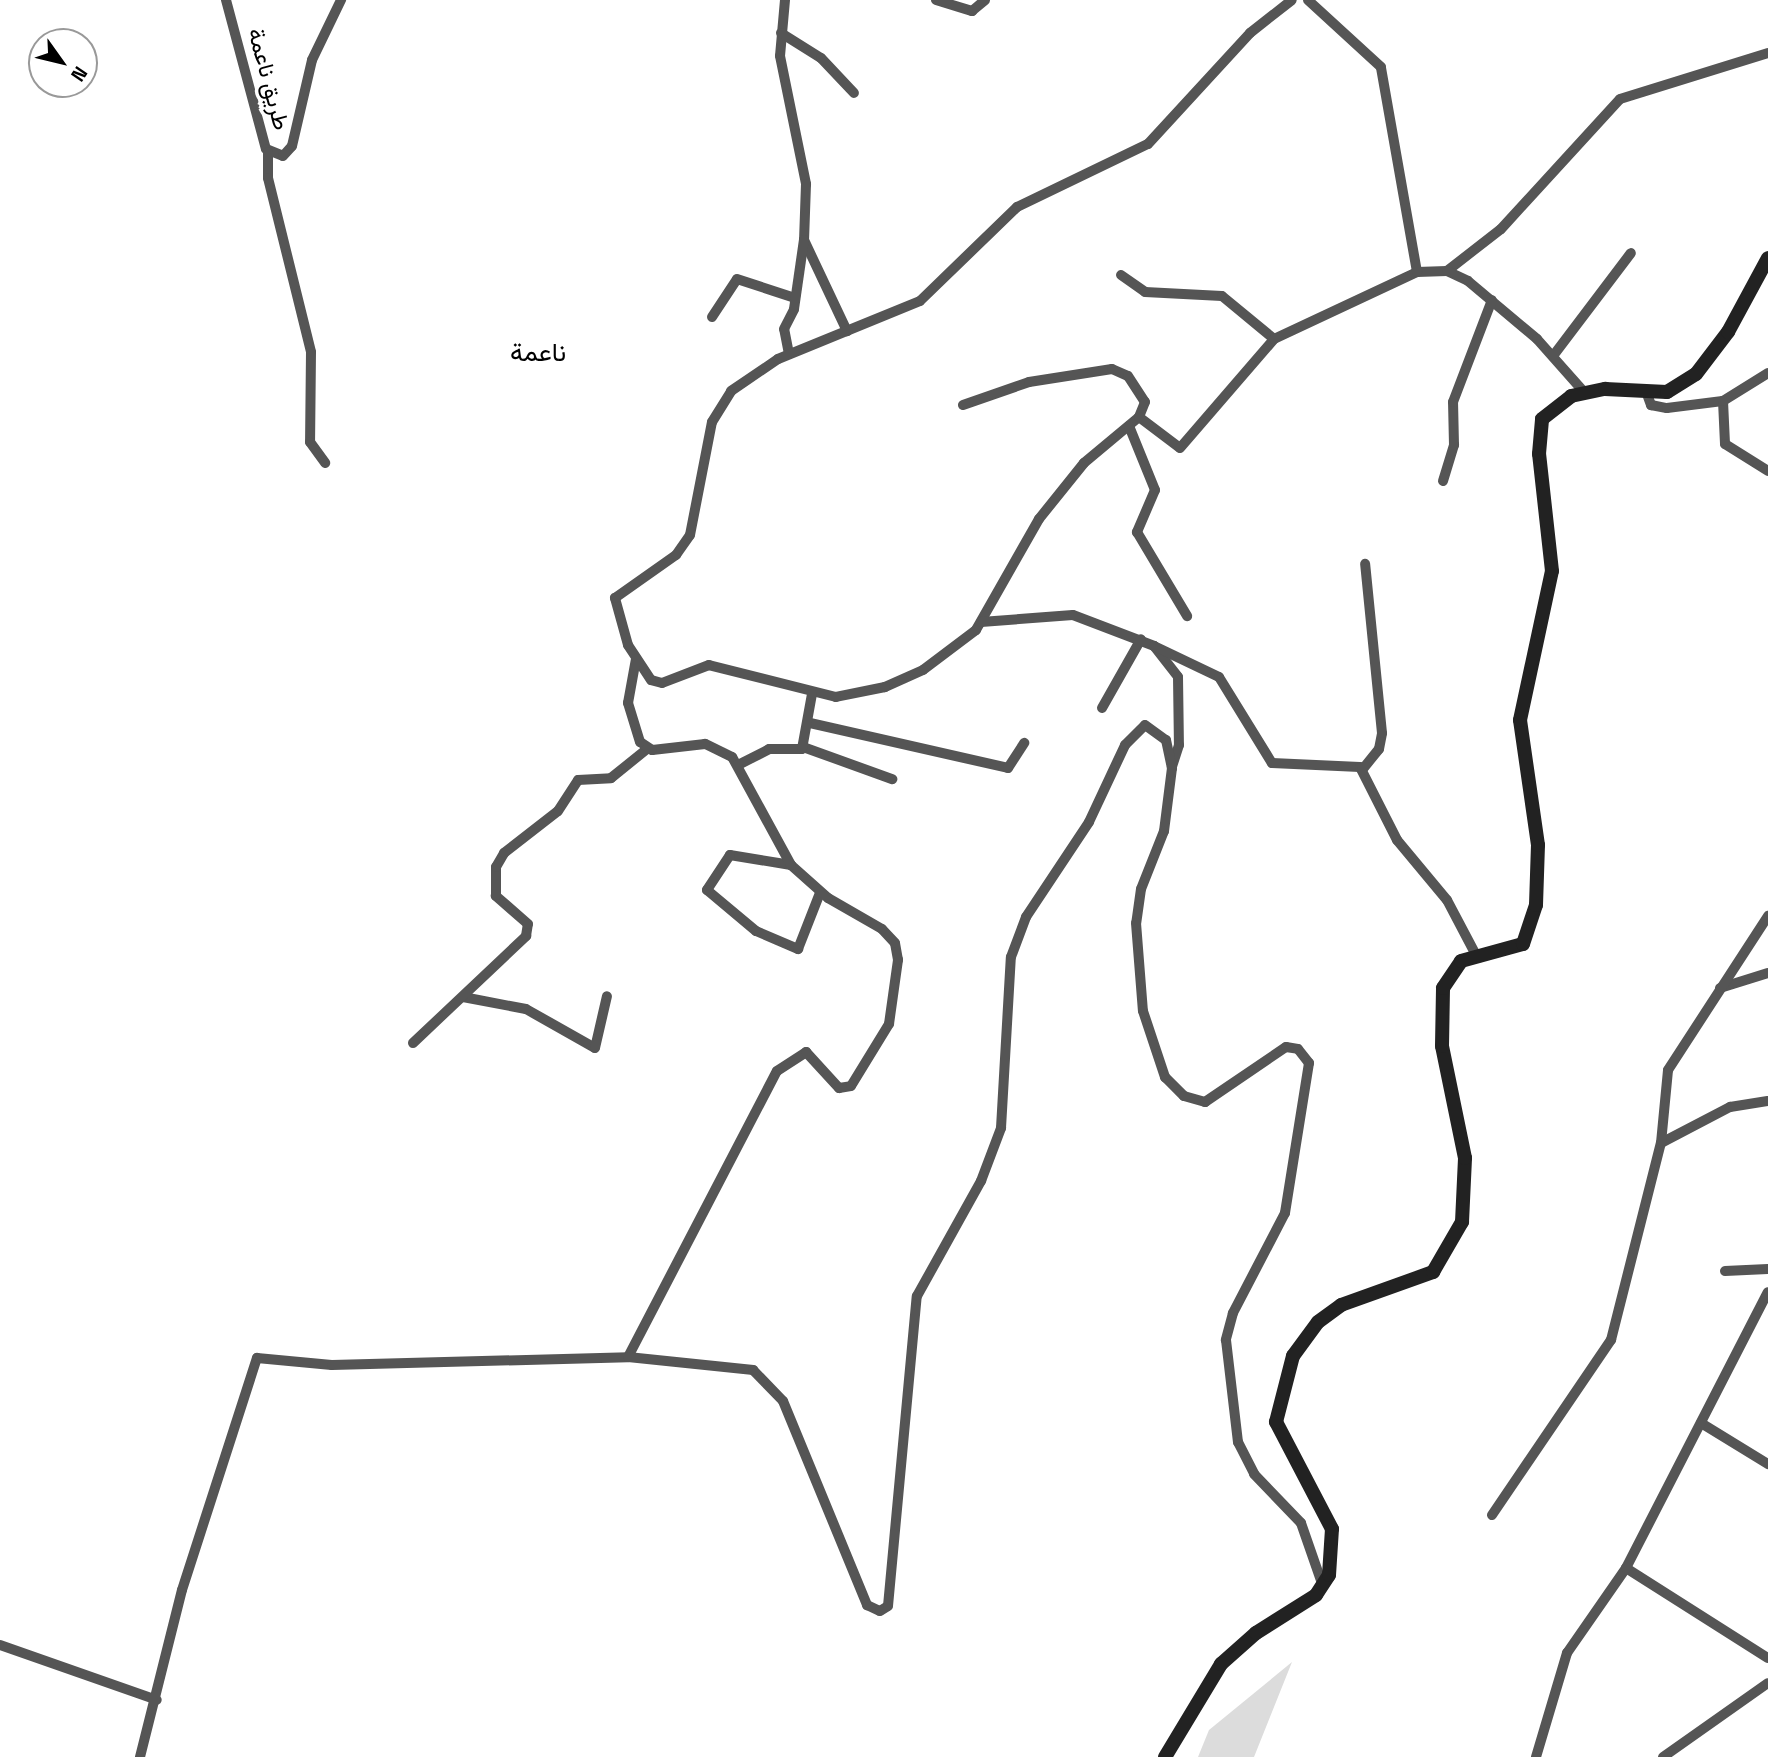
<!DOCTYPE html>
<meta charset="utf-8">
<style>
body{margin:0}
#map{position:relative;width:1768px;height:1757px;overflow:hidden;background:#fff;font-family:"Space Grotesk",Vazirmatn,sans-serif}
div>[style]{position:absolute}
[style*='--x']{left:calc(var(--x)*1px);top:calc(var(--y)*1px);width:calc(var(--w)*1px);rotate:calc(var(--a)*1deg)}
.green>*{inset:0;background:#dcdcdc}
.street>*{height:10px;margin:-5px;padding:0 5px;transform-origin:5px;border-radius:5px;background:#555}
.secondary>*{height:14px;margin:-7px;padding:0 7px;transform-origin:7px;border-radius:7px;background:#222}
span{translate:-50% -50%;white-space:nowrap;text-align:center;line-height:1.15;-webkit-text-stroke:7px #fff;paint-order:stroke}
.street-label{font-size:23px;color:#000}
.quarter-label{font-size:26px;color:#000}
.north{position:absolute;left:28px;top:28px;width:70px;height:70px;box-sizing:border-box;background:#fff;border:2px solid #999;border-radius:50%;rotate:124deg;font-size:19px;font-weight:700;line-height:28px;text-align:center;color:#000}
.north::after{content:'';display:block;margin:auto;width:24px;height:32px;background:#000;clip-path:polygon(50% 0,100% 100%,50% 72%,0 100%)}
</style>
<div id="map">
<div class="green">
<i style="clip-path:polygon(1292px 1662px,1254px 1757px,1198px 1757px,1209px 1730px)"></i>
</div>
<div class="street">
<i style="--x:226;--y:0;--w:154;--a:75"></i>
<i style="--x:266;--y:149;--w:18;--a:22"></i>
<i style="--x:283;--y:156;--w:13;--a:-48"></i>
<i style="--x:292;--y:146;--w:88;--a:-76.9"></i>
<i style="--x:312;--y:60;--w:67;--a:-64.2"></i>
<i style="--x:785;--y:0;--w:56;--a:95.1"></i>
<i style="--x:780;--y:56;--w:131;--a:78.5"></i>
<i style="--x:806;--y:184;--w:56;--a:92"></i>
<i style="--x:804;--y:240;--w:101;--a:64.7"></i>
<i style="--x:936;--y:0;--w:38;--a:17"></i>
<i style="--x:972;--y:11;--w:17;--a:-40"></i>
<i style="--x:781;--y:33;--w:47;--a:32"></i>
<i style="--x:821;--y:58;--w:48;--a:46.7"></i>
<i style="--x:268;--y:152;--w:26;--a:90"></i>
<i style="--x:268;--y:178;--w:179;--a:76.1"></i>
<i style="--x:311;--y:352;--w:90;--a:90.6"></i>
<i style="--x:310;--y:442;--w:26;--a:54"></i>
<i style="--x:1447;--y:271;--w:68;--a:-37.9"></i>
<i style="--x:1501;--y:229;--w:176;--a:-47.5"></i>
<i style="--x:1620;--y:99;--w:155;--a:-17.3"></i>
<i style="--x:1417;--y:272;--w:30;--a:-2"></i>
<i style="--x:1447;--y:271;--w:23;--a:25"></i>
<i style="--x:1468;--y:281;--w:90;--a:40"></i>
<i style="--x:1537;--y:339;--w:71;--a:48.4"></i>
<i style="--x:1121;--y:275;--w:29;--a:35"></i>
<i style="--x:1145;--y:292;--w:77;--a:3"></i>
<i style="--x:1222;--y:296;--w:67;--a:39.6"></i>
<i style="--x:712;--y:317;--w:45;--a:-56.7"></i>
<i style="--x:737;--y:279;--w:61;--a:18.1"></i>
<i style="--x:789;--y:354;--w:25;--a:-101"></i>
<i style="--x:784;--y:329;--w:22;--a:-63"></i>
<i style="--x:794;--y:309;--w:70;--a:-81.8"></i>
<i style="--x:1553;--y:356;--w:129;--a:-52.9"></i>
<i style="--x:1647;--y:394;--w:12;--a:70"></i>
<i style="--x:1651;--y:405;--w:16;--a:11"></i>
<i style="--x:1667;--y:408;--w:56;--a:-7.1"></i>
<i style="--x:1723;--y:401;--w:43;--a:87.3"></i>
<i style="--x:1725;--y:444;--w:51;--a:32.1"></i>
<i style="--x:1723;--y:401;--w:53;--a:-31.9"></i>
<i style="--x:963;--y:405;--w:70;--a:-19.2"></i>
<i style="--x:1029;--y:382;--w:84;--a:-8.9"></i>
<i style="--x:1112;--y:369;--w:17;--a:24"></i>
<i style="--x:1128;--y:376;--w:31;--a:57"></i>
<i style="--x:1145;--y:402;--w:16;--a:112"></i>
<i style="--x:1139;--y:417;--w:72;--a:140.1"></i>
<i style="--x:1084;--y:463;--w:72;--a:128.8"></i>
<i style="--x:1039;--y:519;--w:128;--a:119.6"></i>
<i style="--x:976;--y:630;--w:66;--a:143"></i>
<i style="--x:923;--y:670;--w:42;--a:155.9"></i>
<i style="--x:885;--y:687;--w:50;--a:168.5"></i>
<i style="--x:836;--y:697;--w:131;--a:-165.9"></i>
<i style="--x:709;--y:665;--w:50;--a:159"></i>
<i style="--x:662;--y:683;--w:11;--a:-165"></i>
<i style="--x:651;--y:680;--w:42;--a:-123.3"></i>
<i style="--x:628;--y:645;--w:49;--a:-105.5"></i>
<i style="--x:615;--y:598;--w:75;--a:-35.2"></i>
<i style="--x:676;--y:555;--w:24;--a:-55"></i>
<i style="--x:690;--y:535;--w:115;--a:-79"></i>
<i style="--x:712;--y:422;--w:36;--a:-58"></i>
<i style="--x:731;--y:391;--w:57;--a:-34.2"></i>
<i style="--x:778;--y:359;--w:153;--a:-22.2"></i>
<i style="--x:920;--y:301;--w:135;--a:-44.1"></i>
<i style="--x:1017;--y:207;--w:145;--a:-25.7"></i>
<i style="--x:1148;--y:144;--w:151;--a:-47.4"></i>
<i style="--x:1250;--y:33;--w:53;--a:-38.2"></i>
<i style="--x:1139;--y:417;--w:51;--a:37.1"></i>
<i style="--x:1180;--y:448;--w:144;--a:-49.2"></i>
<i style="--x:1274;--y:339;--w:158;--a:-25.1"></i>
<i style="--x:1417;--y:272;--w:208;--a:-100"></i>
<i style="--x:1381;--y:67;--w:99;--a:-137.5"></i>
<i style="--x:1129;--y:426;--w:69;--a:67.9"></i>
<i style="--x:1155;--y:490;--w:46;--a:113.2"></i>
<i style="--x:1137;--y:532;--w:98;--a:59.2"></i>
<i style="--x:1443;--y:481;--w:38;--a:-73"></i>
<i style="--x:1454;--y:445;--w:43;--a:-91.3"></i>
<i style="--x:1453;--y:402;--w:109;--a:-69.1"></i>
<i style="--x:981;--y:622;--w:92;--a:-4.4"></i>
<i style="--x:1073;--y:615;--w:87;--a:20.9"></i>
<i style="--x:1154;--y:646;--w:39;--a:52"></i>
<i style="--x:1178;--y:677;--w:68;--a:89.2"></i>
<i style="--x:1179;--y:745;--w:23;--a:108"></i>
<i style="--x:1154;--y:646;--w:72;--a:25.5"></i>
<i style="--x:1219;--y:677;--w:101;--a:58.4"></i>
<i style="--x:1272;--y:763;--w:88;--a:2.6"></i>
<i style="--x:1360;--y:767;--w:82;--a:63.1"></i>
<i style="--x:1397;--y:840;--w:78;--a:50.2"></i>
<i style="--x:1447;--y:900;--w:62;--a:62.2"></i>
<i style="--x:1102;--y:708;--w:79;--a:-60.5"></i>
<i style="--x:810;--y:723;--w:203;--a:12.8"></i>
<i style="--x:1008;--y:768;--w:30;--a:-57"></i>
<i style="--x:803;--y:747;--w:95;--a:19.8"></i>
<i style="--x:740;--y:764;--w:33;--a:-27"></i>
<i style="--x:769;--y:749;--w:33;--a:0"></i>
<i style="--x:802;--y:749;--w:56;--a:-79.7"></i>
<i style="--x:1362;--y:770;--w:27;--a:-51"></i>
<i style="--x:1379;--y:749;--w:16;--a:-79"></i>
<i style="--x:1382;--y:733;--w:170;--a:-95.7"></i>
<i style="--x:791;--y:865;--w:62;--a:-170.7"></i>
<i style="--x:730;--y:855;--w:42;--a:123.3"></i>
<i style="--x:707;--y:890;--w:64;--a:39.9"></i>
<i style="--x:756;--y:931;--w:46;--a:23.2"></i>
<i style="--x:798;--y:949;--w:60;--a:-68.6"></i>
<i style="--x:1720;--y:988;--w:50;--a:-17.4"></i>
<i style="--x:463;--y:997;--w:64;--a:10.8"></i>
<i style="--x:526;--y:1009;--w:79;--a:29.5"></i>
<i style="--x:595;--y:1048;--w:53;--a:-77"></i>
<i style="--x:413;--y:1043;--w:156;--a:-43.4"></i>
<i style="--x:526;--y:936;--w:12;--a:-81"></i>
<i style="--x:528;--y:924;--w:43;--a:-138.8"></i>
<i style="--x:496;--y:896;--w:29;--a:-90"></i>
<i style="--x:496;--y:867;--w:16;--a:-60"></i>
<i style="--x:504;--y:853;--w:68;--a:-37.9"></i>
<i style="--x:558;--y:811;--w:37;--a:-57"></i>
<i style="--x:578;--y:780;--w:33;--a:-3"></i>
<i style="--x:611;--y:778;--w:46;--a:-38.9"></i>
<i style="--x:1661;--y:1143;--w:78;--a:-27.6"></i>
<i style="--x:1730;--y:1107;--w:38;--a:-9"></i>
<i style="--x:1725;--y:1271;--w:43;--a:-2.7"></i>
<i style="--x:628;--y:1357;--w:322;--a:-62.5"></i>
<i style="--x:777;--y:1071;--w:35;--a:-33"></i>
<i style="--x:806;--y:1052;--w:49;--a:47.5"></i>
<i style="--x:839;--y:1088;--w:12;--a:-9"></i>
<i style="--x:851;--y:1086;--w:73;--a:-58.5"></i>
<i style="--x:889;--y:1024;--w:65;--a:-82"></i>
<i style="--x:898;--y:960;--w:17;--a:-100"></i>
<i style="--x:895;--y:943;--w:19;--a:-133"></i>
<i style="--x:882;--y:929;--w:62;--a:-150.1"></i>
<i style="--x:828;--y:898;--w:50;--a:-138.3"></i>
<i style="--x:791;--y:865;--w:123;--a:-118.6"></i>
<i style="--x:732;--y:757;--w:30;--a:-154"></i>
<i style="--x:705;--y:744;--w:53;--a:173.5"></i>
<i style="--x:652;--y:750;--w:14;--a:-146"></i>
<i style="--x:640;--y:742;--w:41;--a:-107.1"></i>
<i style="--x:628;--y:703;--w:45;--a:-79.7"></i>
<i style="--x:1701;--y:1423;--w:79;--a:31.5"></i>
<i style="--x:1492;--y:1515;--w:212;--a:-55.8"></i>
<i style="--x:1611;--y:1340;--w:203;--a:-75.8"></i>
<i style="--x:1661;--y:1143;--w:73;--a:-84.5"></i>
<i style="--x:1668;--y:1070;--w:184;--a:-57"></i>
<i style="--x:1626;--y:1568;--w:168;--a:32.4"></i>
<i style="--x:0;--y:1645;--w:166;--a:19.3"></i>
<i style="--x:140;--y:1757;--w:172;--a:-75.9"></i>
<i style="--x:182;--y:1590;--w:244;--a:-72.1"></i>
<i style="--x:257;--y:1358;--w:75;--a:5.3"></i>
<i style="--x:332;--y:1365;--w:296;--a:-1.5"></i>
<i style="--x:628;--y:1357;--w:126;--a:5.9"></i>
<i style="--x:753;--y:1370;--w:43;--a:45.9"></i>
<i style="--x:783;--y:1401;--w:221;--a:67.6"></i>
<i style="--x:867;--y:1605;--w:14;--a:25"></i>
<i style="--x:880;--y:1611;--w:9;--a:-32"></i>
<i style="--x:888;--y:1606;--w:311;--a:-84.7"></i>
<i style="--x:917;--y:1296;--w:132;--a:-60.9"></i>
<i style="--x:981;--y:1181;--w:57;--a:-69.3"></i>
<i style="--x:1001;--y:1128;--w:171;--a:-86.7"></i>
<i style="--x:1011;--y:957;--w:43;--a:-69.4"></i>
<i style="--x:1026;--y:917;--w:114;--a:-56.4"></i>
<i style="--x:1089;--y:822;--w:85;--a:-64.9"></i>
<i style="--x:1125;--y:745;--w:28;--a:-45"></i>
<i style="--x:1145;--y:725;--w:26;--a:36"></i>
<i style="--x:1166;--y:740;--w:29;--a:78"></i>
<i style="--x:1172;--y:768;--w:64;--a:97.2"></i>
<i style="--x:1164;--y:831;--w:62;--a:111.6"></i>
<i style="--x:1141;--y:889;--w:34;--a:98"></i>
<i style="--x:1136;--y:923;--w:88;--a:85.5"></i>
<i style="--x:1143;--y:1011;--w:70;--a:71.6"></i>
<i style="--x:1165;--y:1077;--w:27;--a:45"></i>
<i style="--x:1184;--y:1096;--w:22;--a:16"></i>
<i style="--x:1205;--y:1102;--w:98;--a:-34.2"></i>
<i style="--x:1286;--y:1047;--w:12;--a:9"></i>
<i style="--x:1298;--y:1049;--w:18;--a:52"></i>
<i style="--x:1309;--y:1063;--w:152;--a:99.1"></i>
<i style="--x:1285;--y:1213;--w:113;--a:117.5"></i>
<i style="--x:1233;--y:1313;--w:28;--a:105"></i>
<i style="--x:1226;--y:1340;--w:103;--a:83.3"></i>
<i style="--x:1238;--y:1442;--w:36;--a:63"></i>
<i style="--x:1254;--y:1474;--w:68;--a:46.2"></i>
<i style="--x:1301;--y:1523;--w:67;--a:70.8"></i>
<i style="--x:1536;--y:1757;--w:109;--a:-73.4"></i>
<i style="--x:1567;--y:1653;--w:103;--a:-55.2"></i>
<i style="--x:1626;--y:1568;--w:310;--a:-62.8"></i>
<i style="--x:1663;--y:1757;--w:128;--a:-35.2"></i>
</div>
<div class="secondary">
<i style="--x:1165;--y:1757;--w:109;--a:-58.9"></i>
<i style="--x:1221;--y:1664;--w:47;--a:-41.5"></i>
<i style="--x:1256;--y:1633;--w:71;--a:-32.3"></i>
<i style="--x:1316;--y:1595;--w:24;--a:-57"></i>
<i style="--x:1329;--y:1575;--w:46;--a:-86.3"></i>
<i style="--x:1332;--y:1529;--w:121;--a:-117.6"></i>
<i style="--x:1276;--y:1422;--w:68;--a:-75.6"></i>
<i style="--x:1293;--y:1356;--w:42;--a:-53.7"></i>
<i style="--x:1318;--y:1322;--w:29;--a:-36"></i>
<i style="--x:1341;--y:1305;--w:98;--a:-19.7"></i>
<i style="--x:1433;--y:1272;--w:58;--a:-59.9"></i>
<i style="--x:1462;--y:1222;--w:64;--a:-87.3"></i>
<i style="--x:1465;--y:1158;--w:114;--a:-101.6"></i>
<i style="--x:1442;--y:1046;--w:58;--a:-89"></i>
<i style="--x:1443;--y:988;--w:32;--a:-56"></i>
<i style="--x:1461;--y:961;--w:64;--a:-15.3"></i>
<i style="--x:1523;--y:944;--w:41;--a:-71.6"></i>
<i style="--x:1536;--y:905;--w:60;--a:-88.1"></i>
<i style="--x:1538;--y:845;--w:126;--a:-98.2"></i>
<i style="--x:1520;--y:720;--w:152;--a:-77.9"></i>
<i style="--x:1552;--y:571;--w:118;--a:-96.3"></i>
<i style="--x:1539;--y:454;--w:35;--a:-85"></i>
<i style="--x:1542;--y:419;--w:37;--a:-38"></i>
<i style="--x:1571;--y:396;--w:35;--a:-12"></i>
<i style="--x:1605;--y:389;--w:62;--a:2.8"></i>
<i style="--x:1667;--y:392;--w:34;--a:-32"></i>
<i style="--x:1696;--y:374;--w:53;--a:-52.7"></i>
<i style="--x:1728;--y:332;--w:84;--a:-61.6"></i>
</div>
<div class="street-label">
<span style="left:269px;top:79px;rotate:75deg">طريق ناعمة</span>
</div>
<div class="quarter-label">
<span style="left:538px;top:353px">ناعمة</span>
</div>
<div class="north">N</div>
</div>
